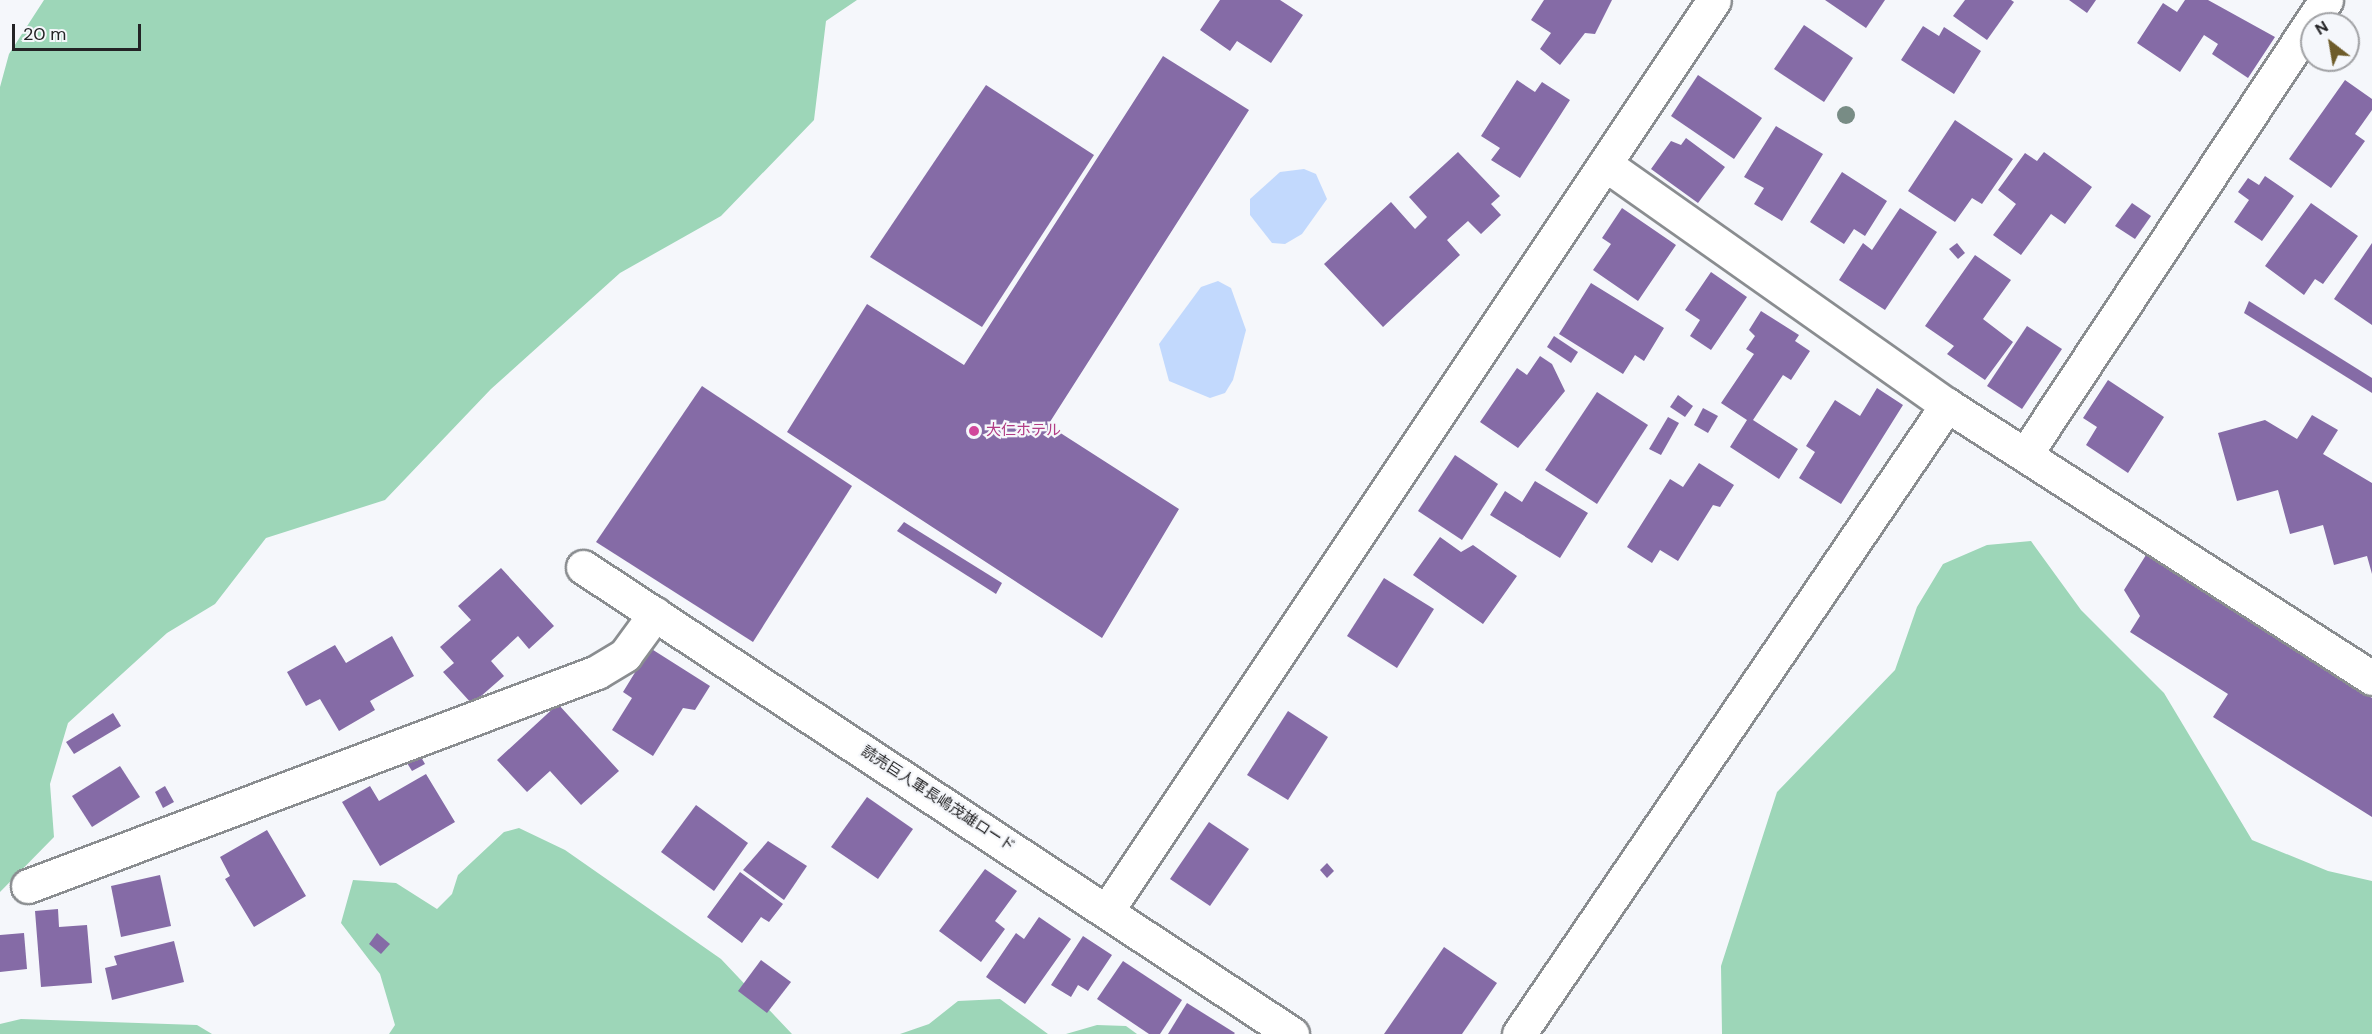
<!DOCTYPE html>
<meta charset="utf-8">
<style>
body{margin:0}
#map{position:relative;width:2372px;height:1034px;overflow:hidden;background:#f5f7fb;font-family:"DM Sans","Noto Sans JP",sans-serif}
div>[style]{position:absolute}
[style*='--x']{left:calc(var(--x)*1px);top:calc(var(--y)*1px);width:calc(var(--w)*1px);rotate:calc(var(--a)*1deg)}
.green>*{inset:0;background:#9dd6b8}
.water>*{inset:0;background:#c2d9fd}
.building>*{inset:0;background:#856ba6}
.roads{filter:drop-shadow(2px 0 #8a8d90) drop-shadow(-2px 0 #8a8d90) drop-shadow(0 2px #8a8d90) drop-shadow(0 -2px #8a8d90)}
.minor>*{height:33px;margin:-16.5px;padding:0 16.5px;transform-origin:16.5px;border-radius:16.5px;background:#fff}
.trees>*{width:18px;height:18px;margin:-9px;border-radius:50%;background:#788c85}
.dots>*{width:16px;height:16px;translate:-50% -50%;box-sizing:border-box;border:3px solid #f5f7fb;border-radius:50%}
span{translate:-50% -50%;white-space:nowrap;text-align:center;line-height:1.15;-webkit-text-stroke:4.5px #f5f7fb;paint-order:stroke}
.hotel-label{font-size:15px;color:#b23c85}
.left{translate:0 -50%;text-align:left}
.street-label{font-size:15px;color:#232325}
.north{position:absolute;left:2300px;top:12px;width:60px;height:60px;box-sizing:border-box;background:#f5f7fb;border:2px solid #a1a2a5;border-radius:50%;rotate:329deg;font-size:16px;font-weight:700;line-height:24px;text-align:center;color:#232325}
.north::after{content:'';display:block;margin:auto;width:21px;height:27px;background:#6e5c2a;clip-path:polygon(50% 0,100% 100%,50% 72%,0 100%)}
.scale{position:absolute;left:12px;top:24px;width:129px;height:27px;box-sizing:border-box;border:3px solid #232325;border-top:0;padding-left:8px;font-size:18px;line-height:21px;white-space:nowrap;color:#232325;-webkit-text-stroke:4px #f5f7fb;paint-order:stroke}
</style>
<div id="map">
<div class="green">
<i style="clip-path:polygon(44px 0,857px 0,826px 21px,814px 120px,721px 216px,620px 273px,491px 389px,385px 500px,266px 538px,215px 604px,167px 633px,68px 723px,50px 784px,54px 837px,0 892px,0 87px,9px 54px)"></i>
<i style="clip-path:polygon(2031px 541px,2081px 610px,2164px 693px,2252px 840px,2328px 871px,2372px 881px,2372px 1034px,1722px 1034px,1721px 966px,1777px 792px,1895px 670px,1917px 607px,1943px 564px,1987px 545px)"></i>
<i style="clip-path:polygon(519px 828px,565px 850px,721px 959px,792px 1034px,389px 1034px,395px 1025px,380px 974px,341px 923px,353px 880px,396px 883px,437px 909px,452px 894px,458px 875px,504px 832px)"></i>
<i style="clip-path:polygon(1000px 999px,1048px 1034px,900px 1034px,929px 1024px,958px 1001px)"></i>
<i style="clip-path:polygon(21px 1019px,197px 1025px,212px 1034px,0 1034px,0 1024px)"></i>
<i style="clip-path:polygon(1097px 1025px,1126px 1026px,1137px 1034px,1066px 1034px)"></i>
</div>
<div class="water">
<i style="clip-path:polygon(1304px 169px,1316px 174px,1327px 199px,1302px 234px,1285px 244px,1272px 243px,1250px 215px,1250px 199px,1280px 172px)"></i>
<i style="clip-path:polygon(1218px 281px,1231px 288px,1246px 330px,1233px 380px,1225px 393px,1210px 398px,1169px 381px,1159px 344px,1201px 287px)"></i>
</div>
<div class="building">
<i style="clip-path:polygon(1220px 0,1280px 0,1303px 15px,1271px 63px,1237px 41px,1230px 51px,1200px 30px)"></i>
<i style="clip-path:polygon(1544px 0,1612px 0,1595px 34px,1585px 33px,1560px 65px,1540px 49px,1551px 33px,1531px 20px)"></i>
<i style="clip-path:polygon(1825px 0,1885px 0,1866px 28px)"></i>
<i style="clip-path:polygon(1965px 0,2011px 0,2014px 2px,1987px 40px,1953px 16px)"></i>
<i style="clip-path:polygon(2069px 0,2096px 0,2087px 13px)"></i>
<i style="clip-path:polygon(2185px 0,2208px 0,2275px 37px,2248px 78px,2212px 54px,2218px 44px,2204px 35px,2180px 72px,2137px 43px,2163px 3px,2177px 12px)"></i>
<i style="clip-path:polygon(1804px 25px,1853px 58px,1824px 102px,1774px 69px)"></i>
<i style="clip-path:polygon(1923px 26px,1939px 36px,1944px 27px,1981px 51px,1954px 94px,1901px 60px)"></i>
<i style="clip-path:polygon(1163px 56px,1249px 110px,1048px 425px,1179px 509px,1102px 638px,787px 432px,867px 304px,964px 365px)"></i>
<i style="clip-path:polygon(1698px 75px,1762px 118px,1734px 159px,1671px 116px)"></i>
<i style="clip-path:polygon(1517px 80px,1535px 92px,1542px 82px,1570px 100px,1520px 178px,1491px 160px,1500px 148px,1481px 136px)"></i>
<i style="clip-path:polygon(2345px 80px,2372px 99px,2372px 110px,2355px 134px,2365px 141px,2331px 188px,2289px 159px)"></i>
<i style="clip-path:polygon(986px 85px,1094px 155px,982px 327px,870px 257px)"></i>
<i style="clip-path:polygon(1955px 120px,2013px 159px,1982px 204px,1972px 198px,1955px 222px,1908px 191px)"></i>
<i style="clip-path:polygon(1776px 126px,1823px 154px,1782px 221px,1754px 204px,1764px 188px,1744px 177px)"></i>
<i style="clip-path:polygon(1686px 138px,1725px 167px,1698px 203px,1651px 169px,1671px 141px,1681px 145px)"></i>
<i style="clip-path:polygon(1458px 152px,1500px 196px,1491px 204px,1501px 215px,1481px 234px,1468px 221px,1447px 240px,1460px 255px,1383px 327px,1324px 264px,1391px 202px,1415px 229px,1427px 217px,1409px 197px)"></i>
<i style="clip-path:polygon(2044px 152px,2092px 187px,2065px 224px,2051px 214px,2021px 255px,1993px 235px,2016px 204px,1998px 190px,2025px 153px,2037px 161px)"></i>
<i style="clip-path:polygon(1842px 172px,1887px 201px,1865px 236px,1854px 229px,1844px 244px,1810px 222px)"></i>
<i style="clip-path:polygon(2265px 176px,2294px 196px,2262px 241px,2234px 222px,2249px 200px,2238px 192px,2248px 178px,2259px 185px)"></i>
<i style="clip-path:polygon(2132px 203px,2151px 216px,2135px 239px,2115px 226px)"></i>
<i style="clip-path:polygon(2311px 203px,2358px 236px,2323px 284px,2315px 279px,2304px 295px,2265px 266px)"></i>
<i style="clip-path:polygon(1622px 208px,1676px 245px,1638px 301px,1593px 270px,1611px 244px,1602px 238px)"></i>
<i style="clip-path:polygon(1900px 208px,1937px 232px,1885px 310px,1839px 280px,1863px 243px,1872px 250px)"></i>
<i style="clip-path:polygon(1957px 243px,1965px 253px,1958px 259px,1949px 249px)"></i>
<i style="clip-path:polygon(2372px 243px,2372px 325px,2334px 299px)"></i>
<i style="clip-path:polygon(1975px 255px,2011px 280px,1983px 319px,2013px 342px,1985px 380px,1947px 354px,1954px 346px,1925px 326px)"></i>
<i style="clip-path:polygon(1711px 272px,1747px 297px,1711px 350px,1690px 336px,1700px 320px,1685px 310px)"></i>
<i style="clip-path:polygon(1591px 283px,1664px 328px,1644px 361px,1635px 355px,1623px 374px,1559px 334px)"></i>
<i style="clip-path:polygon(2249px 301px,2372px 378px,2372px 393px,2244px 313px)"></i>
<i style="clip-path:polygon(1761px 311px,1799px 335px,1795px 341px,1810px 351px,1791px 380px,1783px 375px,1753px 420px,1798px 449px,1779px 479px,1730px 447px,1747px 420px,1721px 403px,1754px 354px,1746px 349px,1755px 336px,1749px 330px)"></i>
<i style="clip-path:polygon(2027px 326px,2062px 349px,2022px 409px,1987px 386px)"></i>
<i style="clip-path:polygon(1554px 336px,1578px 352px,1571px 363px,1547px 347px)"></i>
<i style="clip-path:polygon(1540px 356px,1552px 364px,1565px 391px,1518px 448px,1480px 422px,1517px 368px,1527px 375px)"></i>
<i style="clip-path:polygon(2108px 380px,2164px 417px,2128px 473px,2086px 445px,2097px 427px,2083px 418px)"></i>
<i style="clip-path:polygon(702px 386px,852px 486px,753px 642px,596px 542px)"></i>
<i style="clip-path:polygon(1877px 388px,1903px 405px,1841px 504px,1799px 478px,1815px 452px,1806px 446px,1835px 400px,1860px 416px)"></i>
<i style="clip-path:polygon(1597px 392px,1648px 425px,1597px 504px,1545px 470px)"></i>
<i style="clip-path:polygon(1678px 395px,1693px 406px,1685px 417px,1670px 407px)"></i>
<i style="clip-path:polygon(1703px 408px,1718px 416px,1708px 433px,1694px 425px)"></i>
<i style="clip-path:polygon(2312px 415px,2338px 430px,2323px 454px,2372px 483px,2372px 574px,2367px 556px,2334px 565px,2323px 525px,2290px 534px,2278px 490px,2237px 501px,2218px 433px,2265px 420px,2297px 439px)"></i>
<i style="clip-path:polygon(1668px 417px,1679px 423px,1661px 455px,1649px 449px)"></i>
<i style="clip-path:polygon(1455px 455px,1498px 484px,1462px 540px,1418px 511px)"></i>
<i style="clip-path:polygon(1699px 463px,1734px 485px,1720px 507px,1713px 505px,1678px 561px,1660px 550px,1652px 563px,1627px 547px,1670px 479px,1683px 487px)"></i>
<i style="clip-path:polygon(1535px 481px,1588px 513px,1560px 558px,1490px 515px,1505px 491px,1522px 502px)"></i>
<i style="clip-path:polygon(904px 522px,1002px 583px,996px 594px,897px 531px)"></i>
<i style="clip-path:polygon(1440px 537px,1461px 552px,1473px 545px,1517px 576px,1483px 624px,1413px 575px)"></i>
<i style="clip-path:polygon(2146px 555px,2372px 698px,2372px 817px,2213px 717px,2228px 694px,2130px 632px,2140px 616px,2124px 590px)"></i>
<i style="clip-path:polygon(501px 568px,554px 626px,529px 649px,518px 636px,491px 661px,504px 676px,472px 704px,443px 672px,454px 663px,440px 647px,471px 620px,458px 606px)"></i>
<i style="clip-path:polygon(1384px 578px,1434px 609px,1397px 668px,1347px 636px)"></i>
<i style="clip-path:polygon(392px 636px,414px 676px,370px 701px,375px 710px,339px 731px,320px 699px,306px 706px,287px 672px,335px 645px,346px 663px)"></i>
<i style="clip-path:polygon(650px 648px,710px 686px,695px 710px,683px 708px,653px 756px,612px 730px,632px 698px,623px 692px)"></i>
<i style="clip-path:polygon(558px 704px,619px 771px,581px 805px,550px 771px,527px 792px,497px 760px)"></i>
<i style="clip-path:polygon(1288px 711px,1328px 737px,1288px 800px,1247px 775px)"></i>
<i style="clip-path:polygon(113px 713px,121px 726px,74px 754px,66px 742px)"></i>
<i style="clip-path:polygon(421px 757px,425px 764px,412px 771px,407px 763px)"></i>
<i style="clip-path:polygon(120px 766px,140px 797px,92px 827px,72px 796px)"></i>
<i style="clip-path:polygon(426px 774px,455px 822px,380px 866px,342px 802px,370px 786px,379px 801px)"></i>
<i style="clip-path:polygon(165px 786px,174px 802px,163px 808px,155px 792px)"></i>
<i style="clip-path:polygon(867px 797px,913px 829px,878px 879px,831px 847px)"></i>
<i style="clip-path:polygon(696px 805px,748px 843px,714px 891px,661px 852px)"></i>
<i style="clip-path:polygon(1209px 822px,1249px 849px,1210px 906px,1170px 879px)"></i>
<i style="clip-path:polygon(267px 830px,306px 896px,254px 927px,225px 879px,230px 876px,220px 857px)"></i>
<i style="clip-path:polygon(768px 841px,807px 866px,784px 900px,743px 870px)"></i>
<i style="clip-path:polygon(1327px 863px,1334px 871px,1327px 878px,1320px 870px)"></i>
<i style="clip-path:polygon(985px 869px,1017px 891px,995px 921px,1005px 929px,981px 962px,939px 931px)"></i>
<i style="clip-path:polygon(740px 872px,783px 904px,769px 922px,761px 917px,742px 943px,707px 917px)"></i>
<i style="clip-path:polygon(160px 875px,171px 926px,121px 937px,111px 886px)"></i>
<i style="clip-path:polygon(58px 909px,59px 927px,87px 925px,92px 983px,41px 987px,35px 911px)"></i>
<i style="clip-path:polygon(1039px 917px,1071px 939px,1025px 1004px,986px 977px,1016px 933px,1024px 939px)"></i>
<i style="clip-path:polygon(24px 933px,27px 969px,0 972px,0 935px)"></i>
<i style="clip-path:polygon(377px 933px,390px 944px,381px 954px,369px 944px)"></i>
<i style="clip-path:polygon(1083px 936px,1112px 955px,1088px 991px,1078px 985px,1071px 997px,1051px 985px)"></i>
<i style="clip-path:polygon(174px 941px,184px 982px,112px 1000px,105px 968px,117px 965px,114px 956px)"></i>
<i style="clip-path:polygon(1444px 947px,1497px 983px,1462px 1034px,1384px 1034px)"></i>
<i style="clip-path:polygon(761px 960px,791px 982px,767px 1013px,738px 991px)"></i>
<i style="clip-path:polygon(1123px 961px,1182px 1000px,1160px 1034px,1149px 1034px,1097px 999px)"></i>
<i style="clip-path:polygon(1187px 1003px,1235px 1033px,1234px 1034px,1168px 1034px)"></i>
</div>
<div class="roads">
<div class="minor">
<i style="--x:1605;--y:164;--w:418;--a:35.2"></i>
<i style="--x:1947;--y:405;--w:505;--a:32.71"></i>
<i style="--x:2027;--y:452;--w:542;--a:-56.52"></i>
<i style="--x:583;--y:567;--w:849;--a:33.37"></i>
<i style="--x:28;--y:886;--w:608;--a:-20.61"></i>
<i style="--x:597;--y:672;--w:33;--a:-31"></i>
<i style="--x:625;--y:655;--w:51;--a:-53.8"></i>
<i style="--x:1108;--y:909;--w:1092;--a:-56.31"></i>
<i style="--x:1519;--y:1034;--w:761;--a:-55.77"></i>
</div>
</div>
<div class="trees">
<i style="left:1846px;top:115px"></i>
</div>
<div class="dots">
<i style="left:974px;top:431px;background:#d1479c"></i>
</div>
<div class="hotel-label">
<span class="left" style="left:986px;top:431px">大仁ホテル</span>
</div>
<div class="street-label">
<span style="left:938px;top:799px;rotate:33deg">読売巨人軍長嶋茂雄ロード</span>
</div>
<div class="north">N</div>
<div class="scale">20 m</div>
</div>
